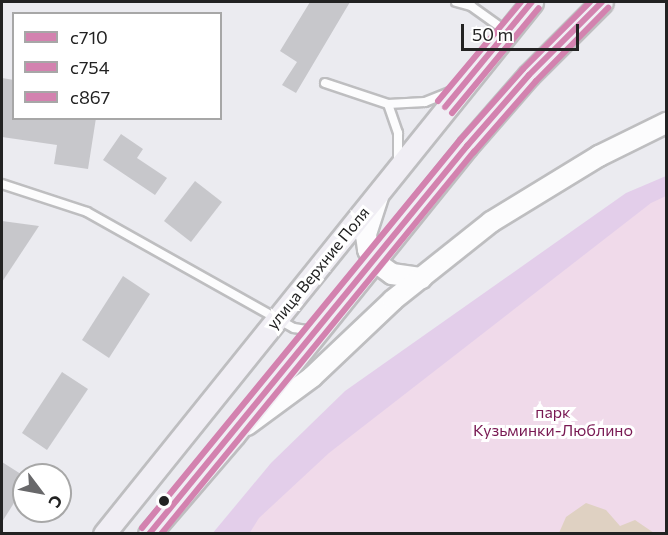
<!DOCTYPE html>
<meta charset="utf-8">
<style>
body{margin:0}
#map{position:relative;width:668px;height:535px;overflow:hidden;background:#ebebf0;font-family:Commissioner,sans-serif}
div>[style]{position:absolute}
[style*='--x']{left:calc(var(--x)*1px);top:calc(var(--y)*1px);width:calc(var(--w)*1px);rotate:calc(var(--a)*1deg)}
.grass>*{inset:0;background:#e3ceea}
.park>*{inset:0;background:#f0daea}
.water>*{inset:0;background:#dfd1c2}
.building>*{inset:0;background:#c7c7cb}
.roads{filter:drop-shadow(2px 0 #bebec0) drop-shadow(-2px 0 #bebec0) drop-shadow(0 2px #bebec0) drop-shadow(0 -2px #bebec0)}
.service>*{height:8px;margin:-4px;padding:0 4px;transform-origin:4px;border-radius:4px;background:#fcfcfd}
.tertiary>*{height:20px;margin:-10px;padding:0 10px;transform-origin:10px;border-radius:10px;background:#fcfcfd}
.secondary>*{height:21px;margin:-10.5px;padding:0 10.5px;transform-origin:10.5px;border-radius:10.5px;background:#f0eef4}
.bus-1>*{height:6px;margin:-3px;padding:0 3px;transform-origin:3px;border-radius:3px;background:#d382af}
.bus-2>*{height:6px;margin:-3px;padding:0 3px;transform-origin:3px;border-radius:3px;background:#d382af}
.bus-3>*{height:6px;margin:-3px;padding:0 3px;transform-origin:3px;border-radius:3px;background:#d382af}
.dots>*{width:16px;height:16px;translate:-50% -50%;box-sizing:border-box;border:3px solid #fff;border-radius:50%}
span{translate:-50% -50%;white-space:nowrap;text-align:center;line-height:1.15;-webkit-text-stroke:6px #fff;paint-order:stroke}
.street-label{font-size:16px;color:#222}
.park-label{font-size:16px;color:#781852}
.frame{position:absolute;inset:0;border:3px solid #222;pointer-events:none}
.legend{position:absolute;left:12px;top:12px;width:210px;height:108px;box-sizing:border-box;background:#fff;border:2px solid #a7a7a7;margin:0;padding:8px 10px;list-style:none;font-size:18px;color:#222}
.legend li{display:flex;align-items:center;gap:12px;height:30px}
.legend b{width:30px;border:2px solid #a7a7a7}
.north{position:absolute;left:12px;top:463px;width:60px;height:60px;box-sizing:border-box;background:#fff;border:2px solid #a7a7a7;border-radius:50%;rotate:122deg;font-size:16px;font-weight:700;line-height:24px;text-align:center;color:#222}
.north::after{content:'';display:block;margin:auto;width:21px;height:27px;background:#68686a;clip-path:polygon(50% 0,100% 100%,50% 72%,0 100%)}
.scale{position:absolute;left:461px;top:24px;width:118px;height:27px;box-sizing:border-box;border:3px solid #222;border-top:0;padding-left:8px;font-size:18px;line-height:21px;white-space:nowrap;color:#222;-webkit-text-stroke:4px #fff;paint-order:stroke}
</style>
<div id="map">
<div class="grass">
<i style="clip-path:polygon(666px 176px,666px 409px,559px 533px,212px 534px,271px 463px,345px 391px,626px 193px)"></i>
</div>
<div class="park">
<i style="clip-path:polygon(666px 196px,666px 533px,249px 534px,259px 518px,329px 453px,651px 203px)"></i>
</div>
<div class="water">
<i style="clip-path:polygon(586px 503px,606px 510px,620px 526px,635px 520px,654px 533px,559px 533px,566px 517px)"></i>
</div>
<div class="building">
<i style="clip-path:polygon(310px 2px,350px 2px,296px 93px,282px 85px,297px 62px,280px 51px)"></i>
<i style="clip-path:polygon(2px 78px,14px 80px,14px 118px,96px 118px,88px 169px,54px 164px,57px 145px,2px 137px)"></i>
<i style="clip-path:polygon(121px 134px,143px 149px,137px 158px,167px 178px,155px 195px,103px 160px)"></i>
<i style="clip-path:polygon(195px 181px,222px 202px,191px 242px,164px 221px)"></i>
<i style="clip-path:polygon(2px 221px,39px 226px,2px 282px)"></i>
<i style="clip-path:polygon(123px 276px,150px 294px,109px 358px,82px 340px)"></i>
<i style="clip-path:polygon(62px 372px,88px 389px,47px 450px,22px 433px)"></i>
<i style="clip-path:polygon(2px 462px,24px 476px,24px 487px,2px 522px)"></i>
</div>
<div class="roads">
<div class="service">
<i style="--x:456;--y:2;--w:16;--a:15"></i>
<i style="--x:471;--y:6;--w:43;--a:35.5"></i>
<i style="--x:325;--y:83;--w:66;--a:18.4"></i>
<i style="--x:388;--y:104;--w:37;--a:-3"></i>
<i style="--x:425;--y:102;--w:31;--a:-22"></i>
<i style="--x:388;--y:104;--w:31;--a:71"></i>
<i style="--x:398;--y:133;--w:28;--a:90"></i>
<i style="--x:2;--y:184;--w:89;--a:18.2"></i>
<i style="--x:87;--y:212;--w:237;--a:29.3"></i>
<i style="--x:294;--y:328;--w:19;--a:9"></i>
</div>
<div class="tertiary">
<i style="--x:378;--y:197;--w:40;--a:108"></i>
<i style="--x:366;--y:235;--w:15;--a:82"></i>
<i style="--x:368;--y:250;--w:13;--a:61"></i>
<i style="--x:374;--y:261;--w:22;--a:36"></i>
<i style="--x:392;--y:274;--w:30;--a:8"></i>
<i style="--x:247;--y:425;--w:81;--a:-36.4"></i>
<i style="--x:312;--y:377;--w:112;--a:-43.5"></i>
<i style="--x:393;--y:300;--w:125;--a:-38.5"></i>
<i style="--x:491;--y:222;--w:127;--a:-31.4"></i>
<i style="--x:599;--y:156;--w:75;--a:-26.2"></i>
</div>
<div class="secondary">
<i style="--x:104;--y:534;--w:683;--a:-51.18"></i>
<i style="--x:149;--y:534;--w:130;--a:-49.4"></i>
<i style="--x:234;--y:435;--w:371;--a:-51.1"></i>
<i style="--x:467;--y:146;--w:94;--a:-48.9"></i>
<i style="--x:529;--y:75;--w:103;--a:-45"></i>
</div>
</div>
<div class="bus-1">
<i style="--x:445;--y:107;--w:136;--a:-50.4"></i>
<i style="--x:149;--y:534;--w:502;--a:-50.66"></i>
<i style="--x:467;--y:146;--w:94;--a:-48.9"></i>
<i style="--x:529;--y:75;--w:103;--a:-45"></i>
</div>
<div class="bus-2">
<i style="--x:452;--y:113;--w:136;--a:-50.4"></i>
<i style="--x:161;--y:534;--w:494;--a:-50.7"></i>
<i style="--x:474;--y:152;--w:94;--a:-48.9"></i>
<i style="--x:536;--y:81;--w:103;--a:-45.4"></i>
</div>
<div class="bus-3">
<i style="--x:438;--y:101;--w:129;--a:-50"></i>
<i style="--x:142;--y:528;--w:502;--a:-50.66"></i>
<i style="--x:460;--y:140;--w:95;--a:-48.4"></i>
<i style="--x:523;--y:69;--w:95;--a:-45"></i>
</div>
<div class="dots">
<i style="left:164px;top:501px;background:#222"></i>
</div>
<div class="street-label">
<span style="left:318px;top:268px;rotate:-51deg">улица Верхние Поля</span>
</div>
<div class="park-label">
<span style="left:553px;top:421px">парк<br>Кузьминки-Люблино</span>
</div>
<div class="frame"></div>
<ul class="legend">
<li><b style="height:8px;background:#d382af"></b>с710</li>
<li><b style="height:8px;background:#d382af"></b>с754</li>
<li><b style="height:8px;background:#d382af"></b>с867</li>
</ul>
<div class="north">С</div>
<div class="scale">50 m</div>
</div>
